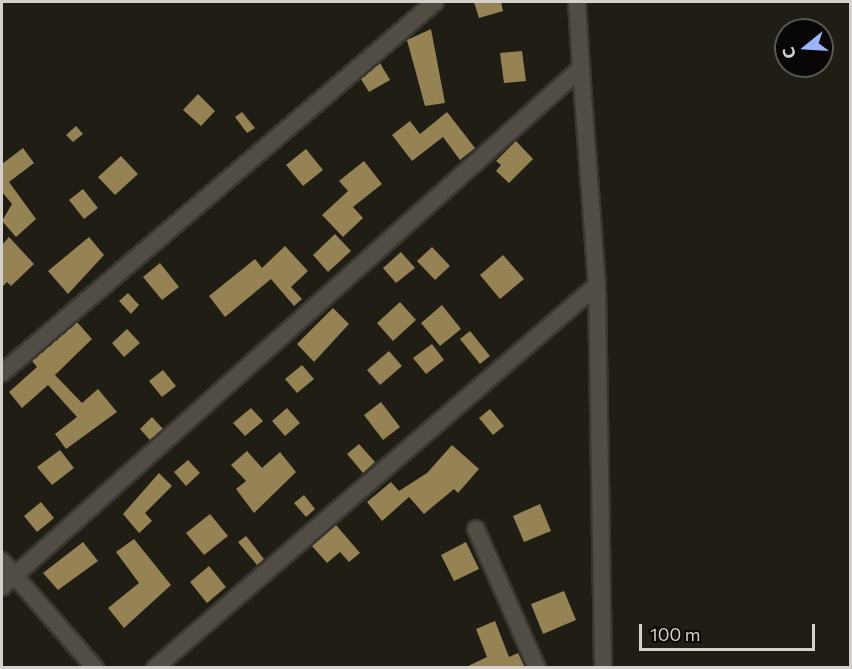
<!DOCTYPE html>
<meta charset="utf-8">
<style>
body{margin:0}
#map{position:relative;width:852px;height:669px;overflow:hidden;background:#201d14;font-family:Commissioner,sans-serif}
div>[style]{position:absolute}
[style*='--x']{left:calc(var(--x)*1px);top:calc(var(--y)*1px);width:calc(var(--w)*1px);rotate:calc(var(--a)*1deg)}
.building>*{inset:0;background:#968354}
.roads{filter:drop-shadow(2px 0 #3a3732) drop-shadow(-2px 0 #3a3732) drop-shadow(0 2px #3a3732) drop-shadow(0 -2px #3a3732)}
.minor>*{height:16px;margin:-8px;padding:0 8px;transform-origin:8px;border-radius:8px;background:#514d44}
span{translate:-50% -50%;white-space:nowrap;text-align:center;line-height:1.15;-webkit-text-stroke:6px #090705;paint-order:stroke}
.frame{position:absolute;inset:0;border:3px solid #d4d1cc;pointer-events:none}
.north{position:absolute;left:774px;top:18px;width:60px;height:60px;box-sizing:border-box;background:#090705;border:2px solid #5a5855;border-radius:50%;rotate:252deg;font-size:16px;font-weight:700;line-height:24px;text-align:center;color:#d4d1cc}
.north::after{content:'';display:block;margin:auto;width:21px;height:27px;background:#9ab5fd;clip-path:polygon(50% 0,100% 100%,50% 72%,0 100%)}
.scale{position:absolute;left:639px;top:624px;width:176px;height:27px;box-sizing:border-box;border:3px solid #d4d1cc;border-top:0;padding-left:8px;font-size:18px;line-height:21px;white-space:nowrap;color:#d4d1cc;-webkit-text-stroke:4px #090705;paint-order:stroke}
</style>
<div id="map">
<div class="building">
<i style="clip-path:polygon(474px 2px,501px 2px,503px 11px,479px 18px)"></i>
<i style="clip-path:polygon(431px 29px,445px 103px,425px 106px,407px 40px)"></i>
<i style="clip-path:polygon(522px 51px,526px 81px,504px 83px,500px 53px)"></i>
<i style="clip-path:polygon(380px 63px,390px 80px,369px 92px,361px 79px)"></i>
<i style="clip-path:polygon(198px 94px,215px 111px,201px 126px,183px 110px)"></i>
<i style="clip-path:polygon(242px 112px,255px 128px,247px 133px,235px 117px)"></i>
<i style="clip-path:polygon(447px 112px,475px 148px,460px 160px,443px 137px,412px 161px,392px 135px,410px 121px,420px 134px)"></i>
<i style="clip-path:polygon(76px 126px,83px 134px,73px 142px,66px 135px)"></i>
<i style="clip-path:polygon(516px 141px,533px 159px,509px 183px,496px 171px,501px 165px,496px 161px)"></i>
<i style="clip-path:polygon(23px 148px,34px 163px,9px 182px,36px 219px,16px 237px,2px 221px,12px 204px,2px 192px,2px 164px)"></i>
<i style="clip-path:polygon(306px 149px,323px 170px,303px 186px,286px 165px)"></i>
<i style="clip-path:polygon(121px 156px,138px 174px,115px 195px,98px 177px)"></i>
<i style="clip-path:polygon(364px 161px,382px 184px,353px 207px,363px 218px,343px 237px,322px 215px,348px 191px,339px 181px)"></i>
<i style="clip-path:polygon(83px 189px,98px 208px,84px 219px,69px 200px)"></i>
<i style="clip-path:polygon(335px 234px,351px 251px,328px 272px,313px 255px)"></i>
<i style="clip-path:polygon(9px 237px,34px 264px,11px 286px,7px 282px,2px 287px,2px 245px)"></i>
<i style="clip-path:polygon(89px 237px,104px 255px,68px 294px,48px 271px)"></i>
<i style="clip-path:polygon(285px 246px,308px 271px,291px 287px,302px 299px,294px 306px,271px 279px,225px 317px,209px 296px,255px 259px,262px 268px)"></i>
<i style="clip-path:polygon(432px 247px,450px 266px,435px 280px,417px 261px)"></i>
<i style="clip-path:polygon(401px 252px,415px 268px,396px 283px,383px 268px)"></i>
<i style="clip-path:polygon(503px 255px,524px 279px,500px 299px,480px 275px)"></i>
<i style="clip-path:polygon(160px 263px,179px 287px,162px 300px,143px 277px)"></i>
<i style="clip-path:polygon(128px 293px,139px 305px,131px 314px,119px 301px)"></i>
<i style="clip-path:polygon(400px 302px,416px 320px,393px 341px,377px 323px)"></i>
<i style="clip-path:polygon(442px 305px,461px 329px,440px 346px,421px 323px)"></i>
<i style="clip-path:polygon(333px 308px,349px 324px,314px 362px,297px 344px)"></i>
<i style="clip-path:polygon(77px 322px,92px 339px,55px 375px,82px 403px,98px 389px,117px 412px,66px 449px,55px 434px,77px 417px,48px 385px,22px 408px,9px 392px,37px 367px,32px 361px)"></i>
<i style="clip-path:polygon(127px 329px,140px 343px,124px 357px,112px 343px)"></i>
<i style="clip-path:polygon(470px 331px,490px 356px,480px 364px,460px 339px)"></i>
<i style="clip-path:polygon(432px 344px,444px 360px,426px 374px,413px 358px)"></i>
<i style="clip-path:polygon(389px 351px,402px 366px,380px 385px,367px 370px)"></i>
<i style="clip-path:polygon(302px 365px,314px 379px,297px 393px,285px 379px)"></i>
<i style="clip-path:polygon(163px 370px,176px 386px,162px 397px,149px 381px)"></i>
<i style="clip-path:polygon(381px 402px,400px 427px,383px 440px,364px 415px)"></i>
<i style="clip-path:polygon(251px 408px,263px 421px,245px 436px,233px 423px)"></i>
<i style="clip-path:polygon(287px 408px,300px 423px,285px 436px,272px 421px)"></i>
<i style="clip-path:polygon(490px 409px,504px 426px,493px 435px,479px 418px)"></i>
<i style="clip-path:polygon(152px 417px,163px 429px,150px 440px,140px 429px)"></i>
<i style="clip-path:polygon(359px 444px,375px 462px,363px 473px,347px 454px)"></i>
<i style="clip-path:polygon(452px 445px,479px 469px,458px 493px,454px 489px,424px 514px,409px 497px,382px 521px,367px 502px,391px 482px,399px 491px,427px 473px)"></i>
<i style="clip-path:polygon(60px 450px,74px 468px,52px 485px,37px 467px)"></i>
<i style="clip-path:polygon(247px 451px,262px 468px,280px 452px,296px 472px,254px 513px,236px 489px,246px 481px,231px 465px)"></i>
<i style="clip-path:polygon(188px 460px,200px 473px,186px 486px,174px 472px)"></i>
<i style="clip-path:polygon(159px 473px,172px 486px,145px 513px,152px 521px,139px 533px,123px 514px)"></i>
<i style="clip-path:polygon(304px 495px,315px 509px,306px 517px,294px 503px)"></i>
<i style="clip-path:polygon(41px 502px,54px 518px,37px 532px,24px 516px)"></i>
<i style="clip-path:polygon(540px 504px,551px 531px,524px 542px,513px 516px)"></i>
<i style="clip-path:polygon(210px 514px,228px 536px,204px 555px,186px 533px)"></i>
<i style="clip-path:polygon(336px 525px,360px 553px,349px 562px,340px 552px,327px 563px,312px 546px)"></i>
<i style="clip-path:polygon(246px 536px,264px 559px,257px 565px,238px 542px)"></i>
<i style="clip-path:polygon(134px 539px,171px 585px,124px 628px,108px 608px,139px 583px,116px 552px)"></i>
<i style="clip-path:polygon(83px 542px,98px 561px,58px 590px,43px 573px)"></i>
<i style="clip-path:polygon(466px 542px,479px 569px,454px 581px,441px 555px)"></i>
<i style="clip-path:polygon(209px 566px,226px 587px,207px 603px,190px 582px)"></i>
<i style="clip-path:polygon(564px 591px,576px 620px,543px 634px,531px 604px)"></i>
<i style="clip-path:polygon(495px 621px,509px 657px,518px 653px,525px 668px,464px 668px,487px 657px,476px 629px)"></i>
</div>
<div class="roads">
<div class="minor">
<i style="--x:581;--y:68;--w:218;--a:85.8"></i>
<i style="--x:597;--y:285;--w:383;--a:89.1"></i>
<i style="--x:2;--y:373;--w:570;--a:-40.59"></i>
<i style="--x:476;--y:529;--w:152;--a:66.3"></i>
<i style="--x:2;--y:561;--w:142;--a:49"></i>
<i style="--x:2;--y:587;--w:778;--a:-41.87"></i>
<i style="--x:581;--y:68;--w:66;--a:-93.5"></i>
<i style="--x:155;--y:668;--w:585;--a:-40.91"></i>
</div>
</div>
<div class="frame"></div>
<div class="north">С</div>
<div class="scale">100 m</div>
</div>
